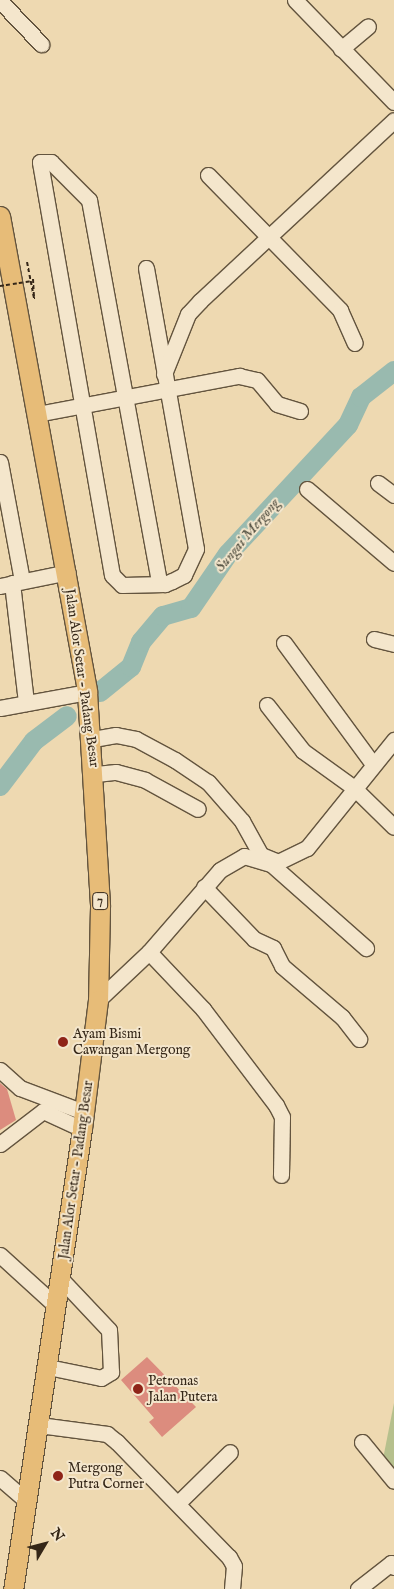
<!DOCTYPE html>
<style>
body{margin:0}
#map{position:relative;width:394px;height:1589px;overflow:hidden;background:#eed9b1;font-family:"IM FELL English",serif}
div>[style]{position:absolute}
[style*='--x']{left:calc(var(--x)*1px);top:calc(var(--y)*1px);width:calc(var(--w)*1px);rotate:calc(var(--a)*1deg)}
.green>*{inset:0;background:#b6c08d}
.river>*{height:20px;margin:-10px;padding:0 10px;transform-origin:10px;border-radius:10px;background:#99baaf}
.building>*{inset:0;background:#dc8c7e}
.path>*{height:2px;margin-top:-1px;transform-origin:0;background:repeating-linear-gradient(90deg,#352718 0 4px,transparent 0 6.5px)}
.roads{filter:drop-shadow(1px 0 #63543e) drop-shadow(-1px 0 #63543e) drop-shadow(0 1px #63543e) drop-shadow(0 -1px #63543e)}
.minor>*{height:15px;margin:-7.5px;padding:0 7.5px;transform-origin:7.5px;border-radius:7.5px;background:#f4e6cc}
.major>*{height:19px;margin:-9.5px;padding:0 9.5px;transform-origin:9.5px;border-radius:9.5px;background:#e7bc78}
.path-bridge>*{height:2px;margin-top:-1px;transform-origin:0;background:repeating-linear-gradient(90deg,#352718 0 4px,transparent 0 6.5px)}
.dots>*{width:14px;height:14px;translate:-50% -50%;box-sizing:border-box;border:2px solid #f4e6cc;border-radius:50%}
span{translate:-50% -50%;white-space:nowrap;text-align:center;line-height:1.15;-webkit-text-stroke:4px #f4e6cc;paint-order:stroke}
.shield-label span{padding:1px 4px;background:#f4e6cc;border:1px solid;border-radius:4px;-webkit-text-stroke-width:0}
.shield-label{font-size:12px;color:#352718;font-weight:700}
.street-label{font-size:14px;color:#352718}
.poi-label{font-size:14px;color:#352718}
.left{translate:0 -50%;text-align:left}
.water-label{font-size:15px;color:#4e4c3e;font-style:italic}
.north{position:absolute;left:20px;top:1519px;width:50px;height:50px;-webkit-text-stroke:4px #f4e6cc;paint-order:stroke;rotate:53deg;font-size:14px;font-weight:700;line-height:20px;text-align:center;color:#352718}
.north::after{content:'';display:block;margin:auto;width:18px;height:22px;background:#352718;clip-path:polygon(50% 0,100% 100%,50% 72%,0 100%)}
</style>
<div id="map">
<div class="green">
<i style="clip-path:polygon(394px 1403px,394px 1478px,382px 1464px)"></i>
</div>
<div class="river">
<i style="--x:100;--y:692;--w:40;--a:-39"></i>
<i style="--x:131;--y:667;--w:27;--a:-68"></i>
<i style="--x:141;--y:642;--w:34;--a:-50"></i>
<i style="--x:163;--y:616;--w:29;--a:-16"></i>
<i style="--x:191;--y:608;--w:65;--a:-55.6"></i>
<i style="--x:228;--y:554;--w:176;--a:-47.1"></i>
<i style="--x:348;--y:425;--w:31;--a:-65"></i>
<i style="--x:361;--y:397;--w:42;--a:-38.2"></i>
<i style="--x:0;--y:786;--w:56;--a:-52.9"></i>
<i style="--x:34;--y:741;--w:41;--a:-37.1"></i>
</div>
<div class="building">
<i style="clip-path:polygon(0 1083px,7px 1089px,16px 1120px,0 1130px)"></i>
<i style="clip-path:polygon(147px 1357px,196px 1407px,162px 1437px,149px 1422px,154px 1418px,121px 1380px)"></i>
</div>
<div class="path">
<i style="--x:27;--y:262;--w:38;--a:79"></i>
<i style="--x:33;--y:279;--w:20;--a:87"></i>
</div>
<div class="roads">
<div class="minor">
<i style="--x:295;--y:0;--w:142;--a:45.9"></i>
<i style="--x:2;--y:3;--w:57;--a:46.4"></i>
<i style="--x:341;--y:49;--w:35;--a:-40"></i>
<i style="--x:208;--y:175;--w:189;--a:45.6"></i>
<i style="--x:340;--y:310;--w:36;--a:66"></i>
<i style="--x:146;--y:268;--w:285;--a:79.9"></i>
<i style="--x:196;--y:549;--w:29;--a:115"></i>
<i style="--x:184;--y:575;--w:13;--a:153"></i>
<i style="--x:172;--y:581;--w:8;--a:157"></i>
<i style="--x:165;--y:584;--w:43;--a:178.7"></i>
<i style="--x:122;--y:585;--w:14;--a:-135"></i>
<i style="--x:112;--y:575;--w:419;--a:-99.9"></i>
<i style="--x:40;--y:162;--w:11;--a:0"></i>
<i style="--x:51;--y:162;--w:54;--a:45"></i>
<i style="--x:89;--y:200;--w:389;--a:79.6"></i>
<i style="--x:164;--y:374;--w:65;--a:-68.2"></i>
<i style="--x:188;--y:314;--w:18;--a:-47"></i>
<i style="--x:200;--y:301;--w:265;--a:-43"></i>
<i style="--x:37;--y:414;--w:206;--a:-10.7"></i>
<i style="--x:239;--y:376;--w:18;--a:13"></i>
<i style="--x:257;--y:380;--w:31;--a:50"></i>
<i style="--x:277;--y:404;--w:24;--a:17"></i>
<i style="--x:0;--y:462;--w:121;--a:79.5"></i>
<i style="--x:378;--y:483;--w:20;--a:37"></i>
<i style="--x:307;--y:489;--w:114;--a:40.4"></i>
<i style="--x:12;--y:583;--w:121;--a:83.3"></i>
<i style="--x:0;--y:586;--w:69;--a:-11.6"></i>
<i style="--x:374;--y:639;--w:21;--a:14"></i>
<i style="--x:284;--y:643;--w:150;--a:53.7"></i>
<i style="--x:267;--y:705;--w:58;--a:52"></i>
<i style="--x:303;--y:751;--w:62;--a:35.8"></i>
<i style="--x:353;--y:787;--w:57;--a:44.3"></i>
<i style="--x:0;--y:708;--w:88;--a:-10.4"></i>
<i style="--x:93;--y:739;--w:23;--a:-10"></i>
<i style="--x:116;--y:735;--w:20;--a:11"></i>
<i style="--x:136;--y:739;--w:44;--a:28.3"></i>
<i style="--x:175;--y:760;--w:40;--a:34"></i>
<i style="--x:208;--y:782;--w:52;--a:48.9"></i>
<i style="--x:242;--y:821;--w:39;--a:61"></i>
<i style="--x:261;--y:855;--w:18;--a:22"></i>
<i style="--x:278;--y:862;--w:32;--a:-26"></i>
<i style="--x:307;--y:848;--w:139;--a:-51.1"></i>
<i style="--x:96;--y:774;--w:20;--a:-6"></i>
<i style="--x:116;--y:772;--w:30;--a:15"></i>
<i style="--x:145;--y:780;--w:60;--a:28.7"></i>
<i style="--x:204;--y:887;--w:72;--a:46.1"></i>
<i style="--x:254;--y:939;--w:21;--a:25"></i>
<i style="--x:273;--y:948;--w:20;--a:63"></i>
<i style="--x:282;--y:966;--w:79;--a:40.4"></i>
<i style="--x:342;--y:1017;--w:28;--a:52"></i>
<i style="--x:149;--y:952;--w:79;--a:46.5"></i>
<i style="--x:203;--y:1009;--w:121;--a:52.8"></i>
<i style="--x:276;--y:1105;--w:13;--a:63"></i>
<i style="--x:282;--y:1117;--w:58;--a:91"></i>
<i style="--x:98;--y:1000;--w:70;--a:-43.3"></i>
<i style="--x:149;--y:952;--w:108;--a:-49.1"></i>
<i style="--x:220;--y:870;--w:28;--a:-30"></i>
<i style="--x:244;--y:856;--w:28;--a:17"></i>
<i style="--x:271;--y:864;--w:127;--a:41.5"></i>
<i style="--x:0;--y:1070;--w:27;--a:42"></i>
<i style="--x:20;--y:1088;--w:68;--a:20.6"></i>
<i style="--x:0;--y:1144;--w:54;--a:-37.5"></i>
<i style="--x:43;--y:1111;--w:43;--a:24.8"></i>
<i style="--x:0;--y:1255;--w:76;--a:42.3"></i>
<i style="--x:48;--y:1367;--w:54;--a:11.7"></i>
<i style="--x:101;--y:1378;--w:12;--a:-31"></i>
<i style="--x:111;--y:1372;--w:42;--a:-92.7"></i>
<i style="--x:109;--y:1330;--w:70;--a:-133.3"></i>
<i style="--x:39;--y:1425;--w:69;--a:7.5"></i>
<i style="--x:107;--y:1434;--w:13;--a:39"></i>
<i style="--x:117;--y:1442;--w:161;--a:45.8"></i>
<i style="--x:229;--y:1557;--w:10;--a:61"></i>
<i style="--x:234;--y:1566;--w:23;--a:95"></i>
<i style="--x:362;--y:1442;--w:50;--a:50.6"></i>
<i style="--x:0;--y:1478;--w:35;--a:41"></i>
<i style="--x:179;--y:1502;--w:71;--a:-44.4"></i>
<i style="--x:358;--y:1589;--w:42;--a:-38.2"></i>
<i style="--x:391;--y:1563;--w:5;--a:53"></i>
</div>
<div class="major">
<i style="--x:0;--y:216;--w:484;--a:79.6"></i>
<i style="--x:87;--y:692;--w:215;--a:86.5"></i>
<i style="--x:100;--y:907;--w:93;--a:91.2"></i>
<i style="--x:98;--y:1000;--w:130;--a:97.1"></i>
<i style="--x:82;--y:1129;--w:465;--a:98.5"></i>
</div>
</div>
<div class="path-bridge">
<i style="--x:0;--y:286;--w:31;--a:-9"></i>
</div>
<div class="dots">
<i style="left:63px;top:1042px;background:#8f2418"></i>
<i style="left:138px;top:1389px;background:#8f2418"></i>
<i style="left:58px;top:1476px;background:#8f2418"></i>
</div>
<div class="shield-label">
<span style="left:100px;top:901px">7</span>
</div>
<div class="street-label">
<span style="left:82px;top:678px;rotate:82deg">Jalan Alor Setar - Padang Besar</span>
<span style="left:76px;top:1170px;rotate:-82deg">Jalan Alor Setar - Padang Besar</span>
</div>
<div class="poi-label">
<span class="left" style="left:73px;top:1042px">Ayam Bismi<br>Cawangan Mergong</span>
<span class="left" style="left:148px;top:1389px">Petronas<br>Jalan Putera</span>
<span class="left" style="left:68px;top:1476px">Mergong<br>Putra Corner</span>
</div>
<div class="water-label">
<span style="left:247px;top:535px;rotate:-50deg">Sungai Mergong</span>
</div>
<div class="north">N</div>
</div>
